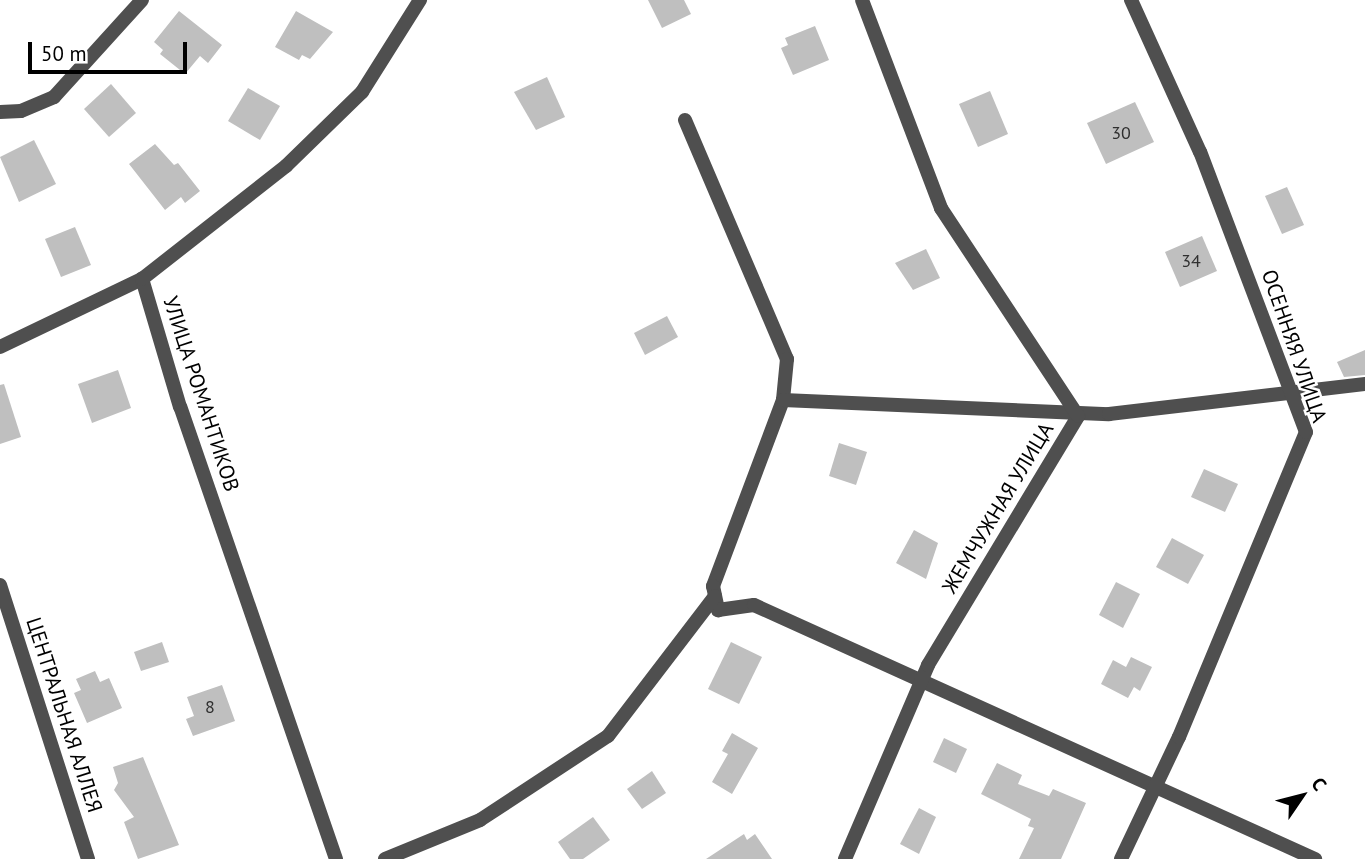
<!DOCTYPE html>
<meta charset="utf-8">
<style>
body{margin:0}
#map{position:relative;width:1365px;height:859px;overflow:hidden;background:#fff;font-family:"PT Sans",sans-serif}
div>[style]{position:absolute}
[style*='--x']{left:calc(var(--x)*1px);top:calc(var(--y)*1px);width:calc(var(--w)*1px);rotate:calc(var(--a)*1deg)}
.building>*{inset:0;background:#bfbfbf}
.minor>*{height:14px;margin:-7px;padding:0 7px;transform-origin:7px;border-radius:7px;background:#4f4f4f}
span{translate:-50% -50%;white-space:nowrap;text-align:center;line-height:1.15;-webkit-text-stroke:5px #fff;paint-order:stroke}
.number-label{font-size:18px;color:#303030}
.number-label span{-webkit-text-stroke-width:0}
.street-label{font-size:21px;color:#000}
.north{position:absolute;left:1267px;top:761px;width:70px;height:70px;-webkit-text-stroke:5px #fff;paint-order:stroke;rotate:55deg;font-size:19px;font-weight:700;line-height:28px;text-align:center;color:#000}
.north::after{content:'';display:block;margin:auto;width:24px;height:32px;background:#000;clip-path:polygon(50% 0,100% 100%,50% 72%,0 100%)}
.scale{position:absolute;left:28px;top:42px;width:159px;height:32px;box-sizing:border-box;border:4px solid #000;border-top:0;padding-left:9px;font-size:21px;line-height:24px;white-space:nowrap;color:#000;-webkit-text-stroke:5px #fff;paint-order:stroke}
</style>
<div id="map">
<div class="building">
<i style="clip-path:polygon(648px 0,684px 0,691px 14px,662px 28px)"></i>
<i style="clip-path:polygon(179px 11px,222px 45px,208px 63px,200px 56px,185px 74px,160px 54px,163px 50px,154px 42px)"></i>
<i style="clip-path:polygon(296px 11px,333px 32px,310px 59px,302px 55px,299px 60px,275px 47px)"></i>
<i style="clip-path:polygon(815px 26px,829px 60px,793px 75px,781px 48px,788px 45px,785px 38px)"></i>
<i style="clip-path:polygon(547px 77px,565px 117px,536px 130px,514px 92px)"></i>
<i style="clip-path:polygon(111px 84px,136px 113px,109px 137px,84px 109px)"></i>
<i style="clip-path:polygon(248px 88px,280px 106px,260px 140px,228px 121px)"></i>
<i style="clip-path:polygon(990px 91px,1008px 134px,978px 147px,959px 104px)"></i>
<i style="clip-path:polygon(1135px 102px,1154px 142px,1106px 164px,1087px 123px)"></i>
<i style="clip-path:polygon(34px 140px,56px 184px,19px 202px,0 157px)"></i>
<i style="clip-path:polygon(155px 144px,174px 165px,178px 163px,200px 191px,185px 203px,181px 197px,165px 210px,129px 164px)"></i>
<i style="clip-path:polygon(1287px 187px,1304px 225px,1282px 234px,1265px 196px)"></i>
<i style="clip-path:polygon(75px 227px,91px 265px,61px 277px,45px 239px)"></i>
<i style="clip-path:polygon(1202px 236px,1217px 271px,1180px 287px,1165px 252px)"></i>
<i style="clip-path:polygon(926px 249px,940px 278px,913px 290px,895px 263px)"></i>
<i style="clip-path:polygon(667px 316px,678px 337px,645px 355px,634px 333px)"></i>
<i style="clip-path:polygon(1365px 350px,1365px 375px,1344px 377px,1337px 362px)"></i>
<i style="clip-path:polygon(118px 370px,131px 408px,92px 423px,78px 384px)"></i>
<i style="clip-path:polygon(4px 384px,21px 437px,0 444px,0 385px)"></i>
<i style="clip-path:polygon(839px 443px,867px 452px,856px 485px,829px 476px)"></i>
<i style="clip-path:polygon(1204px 469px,1238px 484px,1225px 512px,1191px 497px)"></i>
<i style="clip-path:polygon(914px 530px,938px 543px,926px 579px,896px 563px)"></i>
<i style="clip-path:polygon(1172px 538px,1204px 555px,1188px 584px,1156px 567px)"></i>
<i style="clip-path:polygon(1116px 582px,1140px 594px,1123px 628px,1099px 615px)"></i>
<i style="clip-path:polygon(162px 642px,169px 662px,141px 671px,134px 652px)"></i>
<i style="clip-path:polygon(731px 642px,762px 657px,739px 704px,708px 689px)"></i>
<i style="clip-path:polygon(1131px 657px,1152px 667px,1140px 691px,1134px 687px,1128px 698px,1101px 684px,1113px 660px,1126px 667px)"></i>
<i style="clip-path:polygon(95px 671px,100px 682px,109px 678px,122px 708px,87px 723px,74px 693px,81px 690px,76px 679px)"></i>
<i style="clip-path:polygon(222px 685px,235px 721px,193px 736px,186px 719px,194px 716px,187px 697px)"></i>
<i style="clip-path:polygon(732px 733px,758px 748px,732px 794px,712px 782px,728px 754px,722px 751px)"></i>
<i style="clip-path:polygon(944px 738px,967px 749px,956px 773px,933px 762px)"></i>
<i style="clip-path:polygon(143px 757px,179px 845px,138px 859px,124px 822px,134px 817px,114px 790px,118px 783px,113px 767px)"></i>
<i style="clip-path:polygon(997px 763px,1022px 775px,1018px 784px,1049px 796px,1053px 789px,1086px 803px,1061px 859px,1019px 859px,1034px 828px,1028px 826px,1031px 819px,981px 794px)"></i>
<i style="clip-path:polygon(652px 771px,666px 793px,642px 809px,627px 789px)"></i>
<i style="clip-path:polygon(919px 808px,936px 817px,919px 854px,900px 844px)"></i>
<i style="clip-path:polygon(593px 817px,610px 840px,583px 859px,570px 859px,558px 842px)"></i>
<i style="clip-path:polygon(744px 834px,747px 840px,755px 834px,772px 859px,706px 859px)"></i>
</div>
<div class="minor">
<i style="--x:0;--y:112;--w:21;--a:-3"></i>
<i style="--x:21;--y:111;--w:36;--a:-23"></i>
<i style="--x:54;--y:97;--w:131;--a:-47.8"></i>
<i style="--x:685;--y:120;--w:260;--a:66.9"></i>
<i style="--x:787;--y:359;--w:41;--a:95.6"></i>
<i style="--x:783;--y:400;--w:199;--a:110.6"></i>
<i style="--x:713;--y:586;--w:25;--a:78"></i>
<i style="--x:718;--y:610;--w:36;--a:-8"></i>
<i style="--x:754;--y:605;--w:616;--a:24.36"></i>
<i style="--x:0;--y:347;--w:157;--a:-25.6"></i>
<i style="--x:783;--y:400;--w:326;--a:2.5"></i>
<i style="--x:1109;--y:414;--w:258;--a:-6.7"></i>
<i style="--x:0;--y:585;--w:288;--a:72.2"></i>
<i style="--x:336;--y:859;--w:478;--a:-109"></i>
<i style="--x:180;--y:407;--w:134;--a:-106.5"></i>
<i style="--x:142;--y:279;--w:183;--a:-38.1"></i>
<i style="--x:286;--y:166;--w:106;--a:-44.2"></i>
<i style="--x:362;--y:92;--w:109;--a:-57.8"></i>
<i style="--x:385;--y:859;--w:103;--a:-22.3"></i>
<i style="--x:480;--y:820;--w:153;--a:-33.3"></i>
<i style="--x:608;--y:736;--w:176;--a:-52.6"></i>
<i style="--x:845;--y:859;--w:211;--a:-66.8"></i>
<i style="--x:928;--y:665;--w:291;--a:-58.9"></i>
<i style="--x:1078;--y:416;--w:249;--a:-123.4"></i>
<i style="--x:941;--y:208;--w:222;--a:-110.8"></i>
<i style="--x:1121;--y:859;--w:135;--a:-64.6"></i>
<i style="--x:1179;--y:737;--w:330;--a:-67.4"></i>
<i style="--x:1306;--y:432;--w:299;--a:-110.7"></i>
<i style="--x:1200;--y:152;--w:167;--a:-114.4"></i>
</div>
<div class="number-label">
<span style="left:1121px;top:133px">30</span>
<span style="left:1191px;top:261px">34</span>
<span style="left:210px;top:707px">8</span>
</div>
<div class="street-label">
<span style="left:1294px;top:346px;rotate:71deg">ОСЕННЯЯ УЛИЦА</span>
<span style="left:201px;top:394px;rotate:72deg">УЛИЦА РОМАНТИКОВ</span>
<span style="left:998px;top:508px;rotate:-59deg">ЖЕМЧУЖНАЯ УЛИЦА</span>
<span style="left:64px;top:715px;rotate:72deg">ЦЕНТРАЛЬНАЯ АЛЛЕЯ</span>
</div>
<div class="north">С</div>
<div class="scale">50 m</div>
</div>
